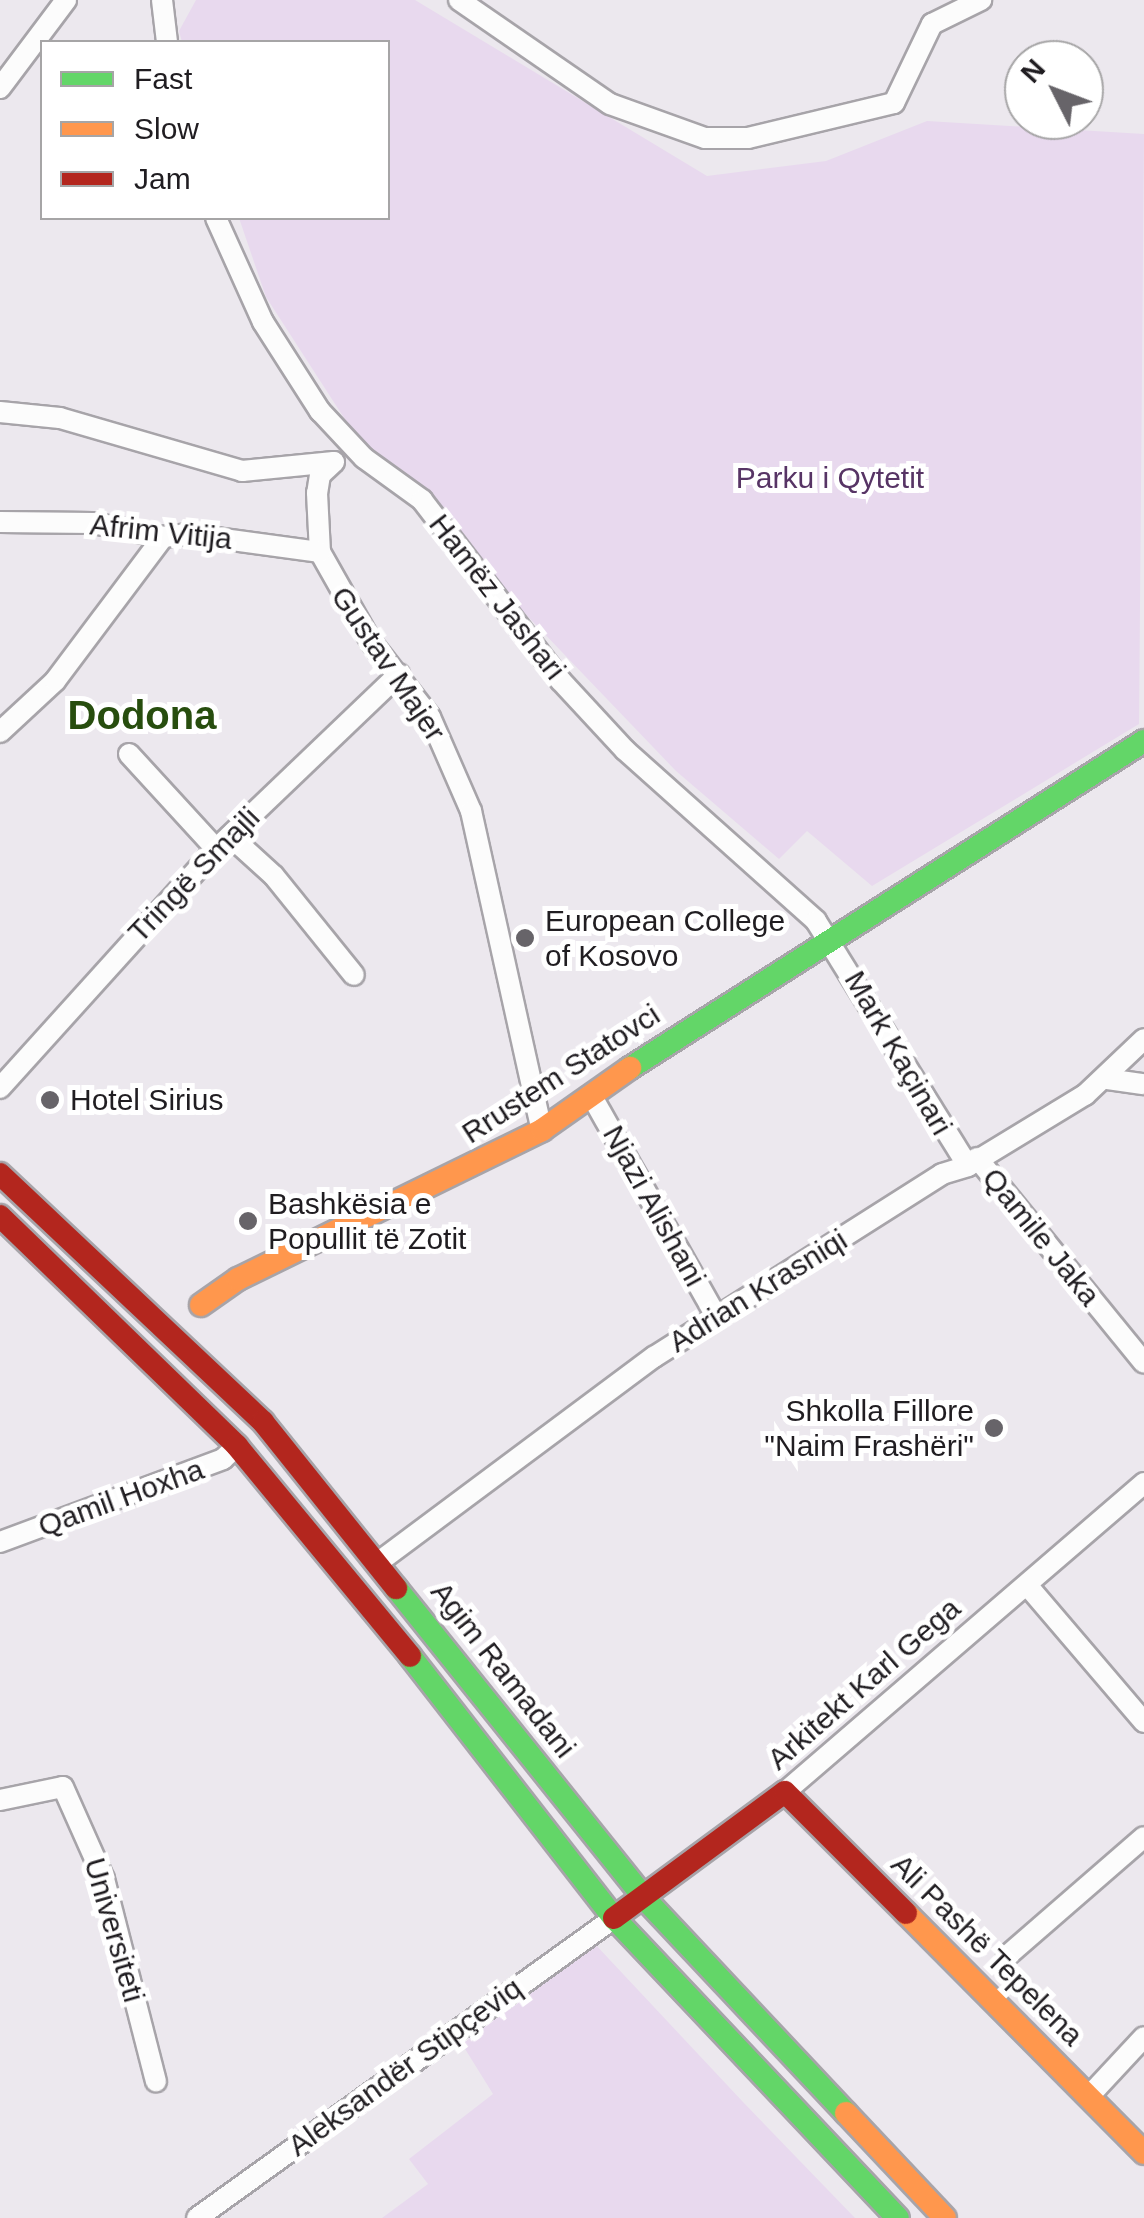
<!DOCTYPE html>
<meta charset="utf-8">
<style>
body{margin:0}
#map{position:relative;width:1144px;height:2218px;overflow:hidden;background:#ece8ee;font-family:Helvetica,sans-serif}
div>[style]{position:absolute}
[style*='--x']{left:calc(var(--x)*1px);top:calc(var(--y)*1px);width:calc(var(--w)*1px);rotate:calc(var(--a)*1deg)}
.green>*{inset:0;background:#e8d9ee}
.roads{filter:drop-shadow(2px 0 #a7a4a9) drop-shadow(-2px 0 #a7a4a9) drop-shadow(0 2px #a7a4a9) drop-shadow(0 -2px #a7a4a9)}
.street>*{height:20px;margin:-10px;padding:0 10px;transform-origin:10px;border-radius:10px;background:#fcfcfc}
.fast>*{height:22px;margin:-11px;padding:0 11px;transform-origin:11px;border-radius:11px;background:#63d668}
.slow>*{height:22px;margin:-11px;padding:0 11px;transform-origin:11px;border-radius:11px;background:#ff974d}
.jam>*{height:22px;margin:-11px;padding:0 11px;transform-origin:11px;border-radius:11px;background:#b3261e}
.dots>*{width:28px;height:28px;translate:-50% -50%;box-sizing:border-box;border:5px solid #fff;border-radius:50%}
span{translate:-50% -50%;white-space:nowrap;text-align:center;line-height:1.15;-webkit-text-stroke:10px #fff;paint-order:stroke}
.park-label{font-size:30px;color:#573465}
.street-label{font-size:30px;color:#201d21}
.poi-label{font-size:30px;color:#201d21}
.left{translate:0 -50%;text-align:left}
.right{translate:-100% -50%;text-align:right}
.district-label{font-size:40px;color:#274d0e;font-weight:700}
.legend{position:absolute;left:40px;top:40px;width:350px;height:180px;box-sizing:border-box;background:#fff;border:2px solid #a6a5a6;margin:0;padding:12px 18px;list-style:none;font-size:30px;color:#201d21}
.legend li{display:flex;align-items:center;gap:20px;height:50px}
.legend b{width:50px;border:2px solid #a6a5a6}
.north{position:absolute;left:1004px;top:40px;width:100px;height:100px;box-sizing:border-box;background:#fff;border:2px solid #a6a5a6;border-radius:50%;rotate:312deg;font-size:28px;font-weight:700;line-height:40px;text-align:center;color:#201d21}
.north::after{content:'';display:block;margin:auto;width:35px;height:45px;background:#676469;clip-path:polygon(50% 0,100% 100%,50% 72%,0 100%)}
</style>
<div id="map">
<div class="green">
<i style="clip-path:polygon(196px 0,415px 0,707px 176px,826px 161px,927px 121px,1144px 134px,1139px 724px,872px 886px,807px 831px,779px 859px,676px 771px,357px 438px,266px 297px,239px 218px,388px 218px,388px 42px,182px 42px,179px 31px)"></i>
<i style="clip-path:polygon(594px 1943px,743px 2102px,855px 2218px,382px 2218px,428px 2184px,409px 2159px,493px 2094px,462px 2044px)"></i>
</div>
<div class="roads">
<div class="street">
<i style="--x:162;--y:0;--w:42;--a:83.2"></i>
<i style="--x:459;--y:0;--w:183;--a:34.6"></i>
<i style="--x:610;--y:104;--w:101;--a:19.7"></i>
<i style="--x:705;--y:138;--w:43;--a:0"></i>
<i style="--x:748;--y:138;--w:150;--a:-13.5"></i>
<i style="--x:894;--y:103;--w:88;--a:-64.3"></i>
<i style="--x:932;--y:24;--w:55;--a:-26.1"></i>
<i style="--x:0;--y:88;--w:110;--a:-53.1"></i>
<i style="--x:216;--y:218;--w:114;--a:65.7"></i>
<i style="--x:263;--y:322;--w:106;--a:57.4"></i>
<i style="--x:320;--y:411;--w:64;--a:46.9"></i>
<i style="--x:364;--y:458;--w:72;--a:35.9"></i>
<i style="--x:422;--y:500;--w:228;--a:52.5"></i>
<i style="--x:561;--y:681;--w:94;--a:47.2"></i>
<i style="--x:625;--y:750;--w:256;--a:41.8"></i>
<i style="--x:816;--y:921;--w:288;--a:58.2"></i>
<i style="--x:0;--y:412;--w:60;--a:5.7"></i>
<i style="--x:60;--y:418;--w:190;--a:16.2"></i>
<i style="--x:242;--y:471;--w:92;--a:-5.6"></i>
<i style="--x:334;--y:462;--w:19;--a:137"></i>
<i style="--x:320;--y:475;--w:18;--a:99"></i>
<i style="--x:317;--y:493;--w:59;--a:87.1"></i>
<i style="--x:320;--y:552;--w:103;--a:60.5"></i>
<i style="--x:371;--y:642;--w:95;--a:51.8"></i>
<i style="--x:430;--y:717;--w:103;--a:66.4"></i>
<i style="--x:471;--y:811;--w:327;--a:77.5"></i>
<i style="--x:0;--y:522;--w:93;--a:0.6"></i>
<i style="--x:93;--y:523;--w:71;--a:11.3"></i>
<i style="--x:163;--y:537;--w:24;--a:-7"></i>
<i style="--x:187;--y:534;--w:134;--a:7.7"></i>
<i style="--x:0;--y:732;--w:75;--a:-42.8"></i>
<i style="--x:55;--y:681;--w:180;--a:-53.1"></i>
<i style="--x:129;--y:754;--w:129;--a:47.5"></i>
<i style="--x:230;--y:836;--w:59;--a:42.3"></i>
<i style="--x:274;--y:876;--w:127;--a:51.1"></i>
<i style="--x:1107;--y:1079;--w:37;--a:8"></i>
<i style="--x:0;--y:1088;--w:322;--a:-47.9"></i>
<i style="--x:216;--y:849;--w:253;--a:-43.7"></i>
<i style="--x:591;--y:1095;--w:254;--a:60.5"></i>
<i style="--x:977;--y:1158;--w:264;--a:50.8"></i>
<i style="--x:0;--y:1542;--w:238;--a:-20.4"></i>
<i style="--x:223;--y:1459;--w:19;--a:-43"></i>
<i style="--x:380;--y:1561;--w:342;--a:-36.7"></i>
<i style="--x:654;--y:1357;--w:341;--a:-32.4"></i>
<i style="--x:942;--y:1174;--w:27;--a:-17"></i>
<i style="--x:968;--y:1166;--w:137;--a:-31.3"></i>
<i style="--x:1085;--y:1095;--w:81;--a:-43.5"></i>
<i style="--x:1027;--y:1585;--w:180;--a:49.5"></i>
<i style="--x:785;--y:1792;--w:474;--a:-40.7"></i>
<i style="--x:0;--y:1800;--w:64;--a:-11.7"></i>
<i style="--x:63;--y:1787;--w:101;--a:66"></i>
<i style="--x:104;--y:1879;--w:209;--a:75.6"></i>
<i style="--x:1007;--y:1956;--w:181;--a:-41"></i>
<i style="--x:1090;--y:2095;--w:79;--a:-47"></i>
<i style="--x:197;--y:2218;--w:514;--a:-35.73"></i>
</div>
<div class="fast">
<i style="--x:630;--y:1068;--w:609;--a:-32.46"></i>
<i style="--x:396;--y:1588;--w:397;--a:51.3"></i>
<i style="--x:644;--y:1898;--w:295;--a:46.8"></i>
<i style="--x:410;--y:1656;--w:332;--a:52.1"></i>
<i style="--x:614;--y:1918;--w:413;--a:46.6"></i>
</div>
<div class="slow">
<i style="--x:201;--y:1305;--w:45;--a:-35.1"></i>
<i style="--x:238;--y:1279;--w:339;--a:-26.1"></i>
<i style="--x:542;--y:1130;--w:108;--a:-35.2"></i>
<i style="--x:906;--y:1913;--w:338;--a:45.2"></i>
<i style="--x:846;--y:2113;--w:144;--a:46.7"></i>
</div>
<div class="jam">
<i style="--x:0;--y:1174;--w:361;--a:43.3"></i>
<i style="--x:263;--y:1422;--w:213;--a:51.3"></i>
<i style="--x:0;--y:1216;--w:330;--a:44.1"></i>
<i style="--x:237;--y:1446;--w:272;--a:50.5"></i>
<i style="--x:614;--y:1918;--w:212;--a:-36.4"></i>
<i style="--x:785;--y:1792;--w:171;--a:45"></i>
</div>
</div>
<div class="dots">
<i style="left:525px;top:938px;background:#676469"></i>
<i style="left:50px;top:1100px;background:#676469"></i>
<i style="left:248px;top:1221px;background:#676469"></i>
<i style="left:994px;top:1428px;background:#676469"></i>
</div>
<div class="park-label">
<span style="left:830px;top:478px">Parku i Qytetit</span>
</div>
<div class="street-label">
<span style="left:161px;top:532px;rotate:6deg">Afrim Vitija</span>
<span style="left:497px;top:597px;rotate:52deg">Hamëz Jashari</span>
<span style="left:388px;top:664px;rotate:56deg">Gustav Majer</span>
<span style="left:194px;top:875px;rotate:-46deg">Tringë Smajli</span>
<span style="left:898px;top:1053px;rotate:60deg">Mark Kaçinari</span>
<span style="left:561px;top:1074px;rotate:-33deg">Rrustem Statovci</span>
<span style="left:654px;top:1206px;rotate:61deg">Njazi Alishani</span>
<span style="left:1041px;top:1237px;rotate:51deg">Qamile Jaka</span>
<span style="left:758px;top:1291px;rotate:-32deg">Adrian Krasniqi</span>
<span style="left:121px;top:1498px;rotate:-20deg">Qamil Hoxha</span>
<span style="left:503px;top:1670px;rotate:52deg">Agim Ramadani</span>
<span style="left:864px;top:1684px;rotate:-41deg">Arkitekt Karl Gega</span>
<span style="left:114px;top:1930px;rotate:74deg">Universiteti</span>
<span style="left:987px;top:1950px;rotate:45deg">Ali Pashë Tepelena</span>
<span style="left:405px;top:2067px;rotate:-36deg">Aleksandër Stipçeviq</span>
</div>
<div class="poi-label">
<span class="left" style="left:545px;top:938px">European College<br>of Kosovo</span>
<span class="left" style="left:70px;top:1100px">Hotel Sirius</span>
<span class="left" style="left:268px;top:1221px">Bashkësia e<br>Popullit të Zotit</span>
<span class="right" style="left:974px;top:1428px">Shkolla Fillore<br>"Naim Frashëri"</span>
</div>
<div class="district-label">
<span style="left:142px;top:715px">Dodona</span>
</div>
<ul class="legend">
<li><b style="height:12px;background:#63d668"></b>Fast</li>
<li><b style="height:12px;background:#ff974d"></b>Slow</li>
<li><b style="height:12px;background:#b3261e"></b>Jam</li>
</ul>
<div class="north">N</div>
</div>
